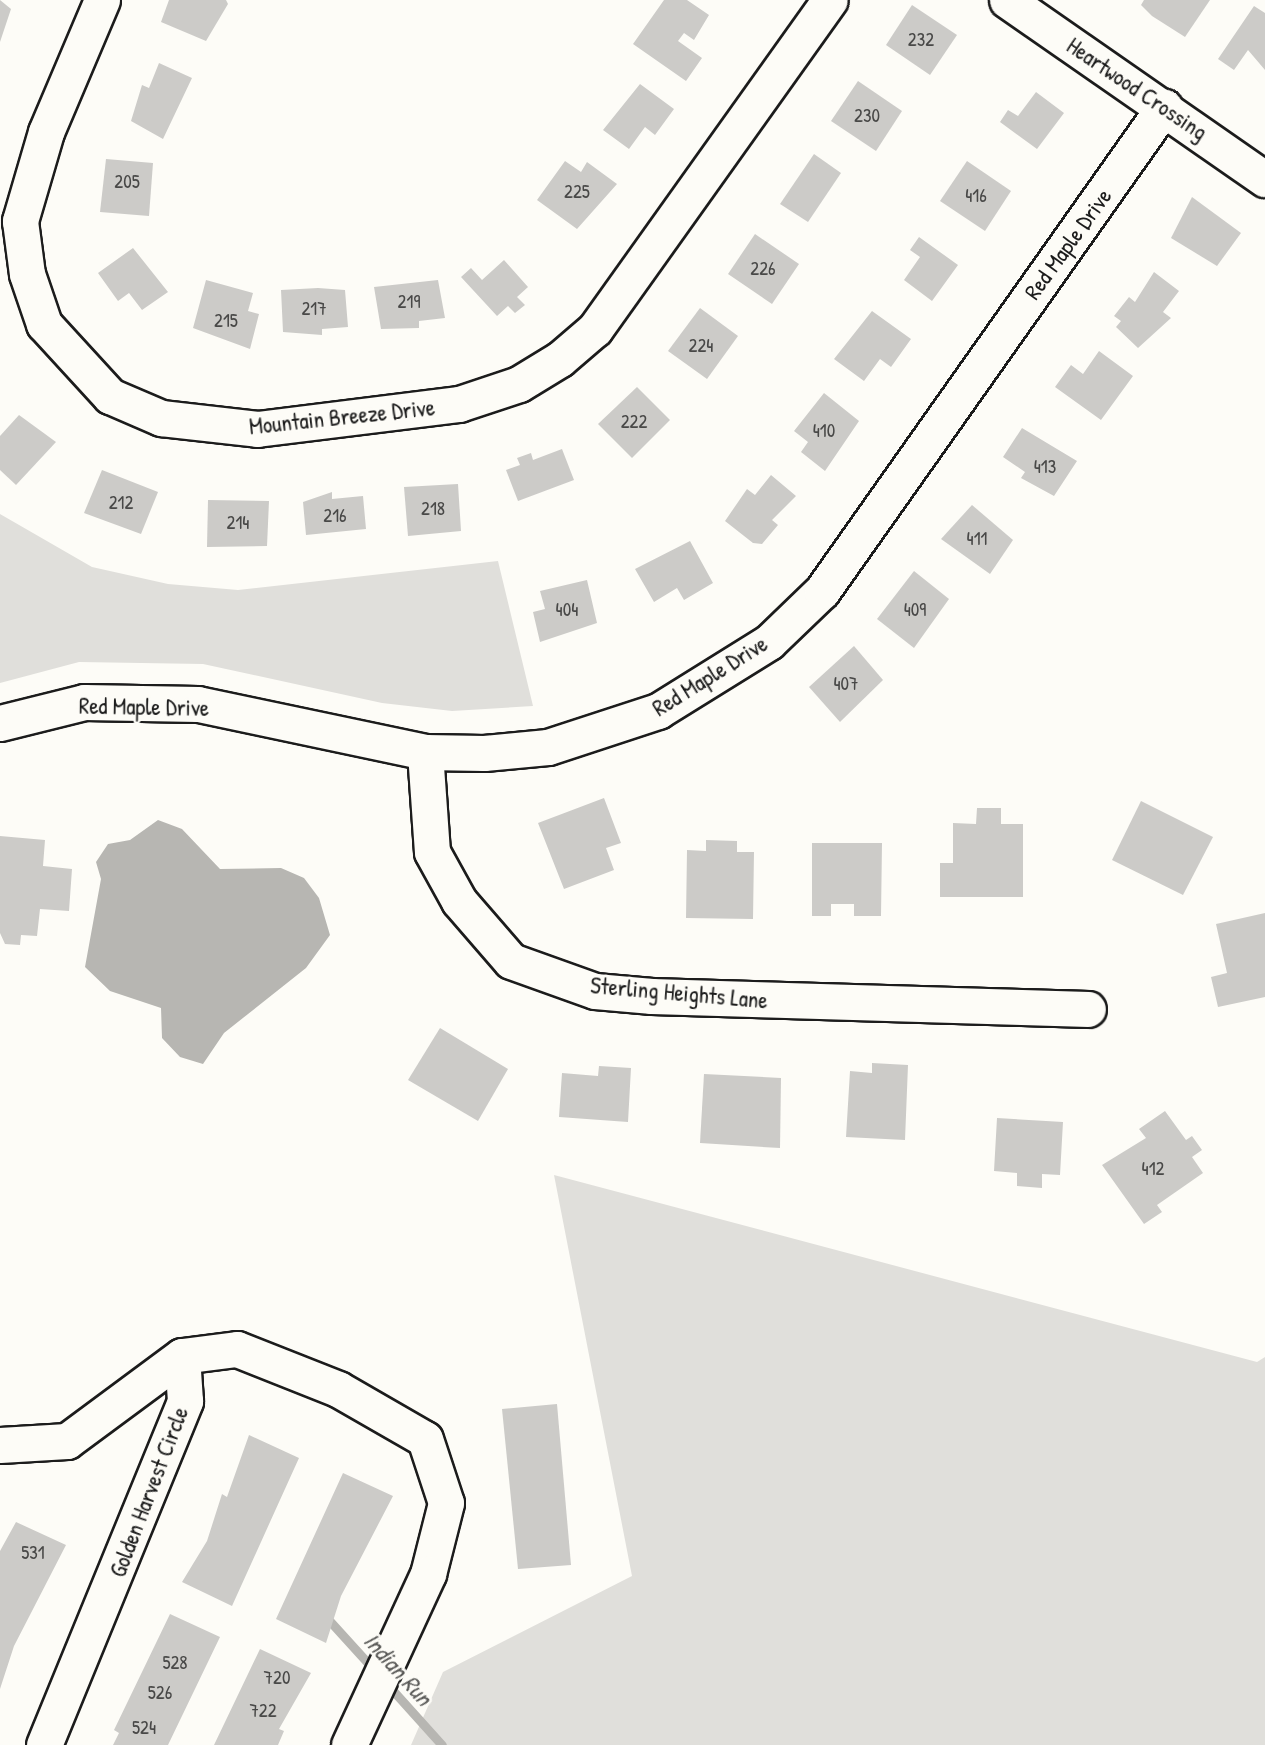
<!DOCTYPE html>
<style>
body{margin:0}
#map{position:relative;width:1265px;height:1745px;overflow:hidden;background:#fdfcf7;font-family:"Patrick Hand",sans-serif}
div>[style]{position:absolute}
[style*='--x']{left:calc(var(--x)*1px);top:calc(var(--y)*1px);width:calc(var(--w)*1px);rotate:calc(var(--a)*1deg)}
.green>*{inset:0;background:#e0dfdb}
.water>*{inset:0;background:#b7b6b2}
.stream>*{height:9px;margin:-4.5px;padding:0 4.5px;transform-origin:4.5px;border-radius:4.5px;background:#b7b6b2}
.building>*{inset:0;background:#cccbc8}
.roads{filter:drop-shadow(2px 0 #1c1c1c) drop-shadow(-2px 0 #1c1c1c) drop-shadow(0 2px #1c1c1c) drop-shadow(0 -2px #1c1c1c)}
.minor>*{height:35px;margin:-17.5px;padding:0 17.5px;transform-origin:17.5px;border-radius:17.5px;background:#fdfcf7}
span{translate:-50% -50%;white-space:nowrap;text-align:center;line-height:1.15;-webkit-text-stroke:5px #fdfcf7;paint-order:stroke}
.number-label{font-size:19px;color:#484847}
.number-label span{-webkit-text-stroke-width:0}
.street-label{font-size:23px;color:#1c1c1c}
.water-label{font-size:24px;color:#5a5a58;font-style:italic}
</style>
<div id="map">
<div class="green">
<i style="clip-path:polygon(0 514px,92px 567px,168px 584px,238px 590px,498px 561px,533px 706px,452px 711px,382px 703px,203px 664px,79px 662px,0 683px)"></i>
<i style="clip-path:polygon(554px 1175px,1257px 1362px,1265px 1357px,1265px 1745px,411px 1745px,443px 1672px,632px 1576px)"></i>
</div>
<div class="water">
<i style="clip-path:polygon(158px 820px,182px 829px,220px 869px,281px 868px,304px 878px,319px 898px,330px 935px,306px 968px,224px 1033px,203px 1064px,180px 1057px,162px 1038px,161px 1008px,110px 991px,85px 967px,101px 879px,96px 862px,108px 844px,130px 840px)"></i>
</div>
<div class="stream">
<i style="--x:327;--y:1618;--w:72;--a:47.8"></i>
<i style="--x:387;--y:1684;--w:82;--a:48"></i>
</div>
<div class="building">
<i style="clip-path:polygon(0 0,11px 9px,0 42px)"></i>
<i style="clip-path:polygon(169px 0,226px 0,228px 4px,206px 41px,161px 22px)"></i>
<i style="clip-path:polygon(664px 0,687px 0,709px 15px,694px 40px,684px 33px,678px 41px,702px 58px,686px 81px,633px 44px)"></i>
<i style="clip-path:polygon(1144px 0,1210px 0,1185px 37px,1152px 16px,1141px 5px)"></i>
<i style="clip-path:polygon(912px 5px,957px 35px,930px 75px,886px 45px)"></i>
<i style="clip-path:polygon(1254px 6px,1265px 13px,1265px 70px,1248px 50px,1234px 70px,1218px 59px)"></i>
<i style="clip-path:polygon(159px 63px,192px 78px,163px 139px,131px 121px,142px 85px,149px 88px)"></i>
<i style="clip-path:polygon(858px 81px,902px 111px,876px 151px,831px 121px)"></i>
<i style="clip-path:polygon(640px 84px,674px 109px,655px 135px,645px 127px,629px 149px,603px 130px)"></i>
<i style="clip-path:polygon(1036px 92px,1064px 113px,1037px 149px,1000px 122px,1008px 110px,1018px 116px)"></i>
<i style="clip-path:polygon(814px 154px,841px 173px,808px 222px,780px 204px)"></i>
<i style="clip-path:polygon(106px 159px,153px 163px,149px 216px,100px 212px)"></i>
<i style="clip-path:polygon(565px 161px,581px 172px,587px 162px,617px 184px,577px 229px,537px 200px)"></i>
<i style="clip-path:polygon(967px 161px,1011px 191px,985px 231px,940px 201px)"></i>
<i style="clip-path:polygon(1192px 197px,1241px 233px,1217px 266px,1171px 238px)"></i>
<i style="clip-path:polygon(755px 234px,799px 264px,772px 304px,728px 274px)"></i>
<i style="clip-path:polygon(919px 237px,958px 265px,932px 301px,904px 280px,920px 257px,910px 250px)"></i>
<i style="clip-path:polygon(133px 248px,168px 292px,142px 310px,129px 293px,118px 301px,98px 273px)"></i>
<i style="clip-path:polygon(504px 260px,528px 287px,517px 297px,525px 305px,515px 313px,508px 306px,497px 316px,461px 277px,471px 268px,482px 280px)"></i>
<i style="clip-path:polygon(1154px 272px,1179px 291px,1163px 312px,1171px 318px,1138px 348px,1116px 327px,1121px 321px,1114px 316px,1129px 297px,1135px 302px)"></i>
<i style="clip-path:polygon(206px 280px,253px 293px,248px 311px,259px 314px,250px 349px,193px 328px)"></i>
<i style="clip-path:polygon(438px 280px,445px 318px,419px 321px,419px 328px,381px 329px,374px 287px)"></i>
<i style="clip-path:polygon(318px 288px,345px 290px,348px 327px,322px 329px,322px 335px,283px 332px,281px 290px)"></i>
<i style="clip-path:polygon(700px 308px,738px 336px,707px 379px,668px 351px)"></i>
<i style="clip-path:polygon(872px 311px,911px 339px,891px 367px,880px 359px,864px 381px,834px 359px)"></i>
<i style="clip-path:polygon(1099px 351px,1133px 376px,1101px 420px,1055px 387px,1071px 365px,1083px 374px)"></i>
<i style="clip-path:polygon(637px 387px,670px 420px,632px 458px,598px 424px)"></i>
<i style="clip-path:polygon(824px 393px,859px 421px,825px 471px,801px 452px,808px 442px,794px 431px)"></i>
<i style="clip-path:polygon(19px 415px,56px 442px,16px 485px,0 470px,0 436px)"></i>
<i style="clip-path:polygon(1022px 428px,1077px 461px,1054px 496px,1021px 478px,1025px 472px,1003px 457px)"></i>
<i style="clip-path:polygon(562px 449px,574px 480px,518px 501px,506px 470px,520px 465px,517px 458px,531px 453px,533px 460px)"></i>
<i style="clip-path:polygon(102px 470px,158px 492px,141px 534px,84px 513px)"></i>
<i style="clip-path:polygon(771px 475px,796px 496px,772px 520px,778px 525px,762px 544px,753px 543px,725px 521px,747px 489px,755px 495px)"></i>
<i style="clip-path:polygon(458px 484px,461px 531px,408px 536px,404px 487px)"></i>
<i style="clip-path:polygon(332px 492px,332px 499px,363px 496px,366px 529px,306px 535px,303px 502px)"></i>
<i style="clip-path:polygon(208px 500px,269px 501px,267px 546px,207px 547px)"></i>
<i style="clip-path:polygon(972px 505px,1013px 540px,990px 574px,941px 539px)"></i>
<i style="clip-path:polygon(690px 541px,713px 583px,684px 600px,677px 588px,654px 602px,635px 569px)"></i>
<i style="clip-path:polygon(914px 571px,949px 599px,914px 648px,877px 619px)"></i>
<i style="clip-path:polygon(587px 580px,597px 623px,540px 642px,533px 612px,545px 609px,540px 591px)"></i>
<i style="clip-path:polygon(854px 646px,883px 680px,840px 722px,809px 687px)"></i>
<i style="clip-path:polygon(604px 798px,621px 843px,606px 848px,614px 870px,564px 889px,538px 823px)"></i>
<i style="clip-path:polygon(1141px 801px,1213px 837px,1183px 895px,1112px 860px)"></i>
<i style="clip-path:polygon(977px 808px,1001px 808px,1001px 824px,1023px 824px,1023px 897px,940px 897px,940px 863px,953px 863px,953px 823px,976px 824px)"></i>
<i style="clip-path:polygon(0 836px,45px 840px,43px 866px,72px 869px,69px 911px,40px 909px,37px 936px,21px 935px,20px 945px,5px 944px,0 933px)"></i>
<i style="clip-path:polygon(706px 840px,737px 841px,737px 852px,754px 852px,753px 919px,686px 918px,687px 850px,706px 851px)"></i>
<i style="clip-path:polygon(812px 843px,882px 843px,881px 916px,854px 916px,854px 904px,831px 904px,831px 916px,812px 916px)"></i>
<i style="clip-path:polygon(1265px 913px,1265px 997px,1218px 1007px,1211px 977px,1227px 973px,1216px 924px)"></i>
<i style="clip-path:polygon(440px 1028px,508px 1069px,478px 1121px,408px 1080px)"></i>
<i style="clip-path:polygon(872px 1063px,908px 1065px,905px 1140px,846px 1137px,850px 1071px,872px 1073px)"></i>
<i style="clip-path:polygon(599px 1066px,631px 1068px,628px 1122px,559px 1117px,562px 1073px,598px 1076px)"></i>
<i style="clip-path:polygon(704px 1074px,781px 1078px,780px 1148px,700px 1143px)"></i>
<i style="clip-path:polygon(1165px 1111px,1186px 1140px,1192px 1136px,1202px 1150px,1192px 1157px,1203px 1173px,1157px 1205px,1162px 1212px,1144px 1224px,1102px 1165px,1146px 1138px,1139px 1129px)"></i>
<i style="clip-path:polygon(997px 1118px,1063px 1122px,1060px 1175px,1042px 1174px,1042px 1188px,1017px 1186px,1017px 1173px,994px 1171px)"></i>
<i style="clip-path:polygon(557px 1404px,571px 1565px,518px 1569px,502px 1409px)"></i>
<i style="clip-path:polygon(249px 1435px,299px 1458px,232px 1606px,182px 1582px,207px 1541px,222px 1494px,227px 1497px)"></i>
<i style="clip-path:polygon(343px 1473px,393px 1496px,341px 1596px,326px 1643px,276px 1619px)"></i>
<i style="clip-path:polygon(16px 1522px,66px 1545px,14px 1646px,0 1689px,0 1551px)"></i>
<i style="clip-path:polygon(170px 1614px,220px 1637px,168px 1745px,113px 1745px,119px 1733px,114px 1730px)"></i>
<i style="clip-path:polygon(260px 1649px,311px 1673px,279px 1729px,284px 1731px,278px 1745px,214px 1745px)"></i>
</div>
<div class="roads">
<div class="minor">
<i style="--x:102;--y:0;--w:143;--a:113"></i>
<i style="--x:46;--y:132;--w:93;--a:106.3"></i>
<i style="--x:20;--y:221;--w:53;--a:82.5"></i>
<i style="--x:27;--y:274;--w:53;--a:71.2"></i>
<i style="--x:44;--y:324;--w:98;--a:47.5"></i>
<i style="--x:110;--y:396;--w:56;--a:23.3"></i>
<i style="--x:161;--y:418;--w:97;--a:6.5"></i>
<i style="--x:257;--y:429;--w:204;--a:-7.1"></i>
<i style="--x:459;--y:404;--w:63;--a:-18.4"></i>
<i style="--x:519;--y:384;--w:48;--a:-31.4"></i>
<i style="--x:560;--y:359;--w:46;--a:-40.6"></i>
<i style="--x:595;--y:329;--w:404;--a:-54.5"></i>
<i style="--x:1007;--y:0;--w:314;--a:34.8"></i>
<i style="--x:0;--y:723;--w:87;--a:-14"></i>
<i style="--x:84;--y:702;--w:114;--a:1"></i>
<i style="--x:198;--y:704;--w:232;--a:11.9"></i>
<i style="--x:425;--y:752;--w:59;--a:1"></i>
<i style="--x:484;--y:753;--w:64;--a:-5.4"></i>
<i style="--x:548;--y:747;--w:116;--a:-18.1"></i>
<i style="--x:658;--y:711;--w:131;--a:-31.9"></i>
<i style="--x:769;--y:642;--w:74;--a:-43.9"></i>
<i style="--x:822;--y:591;--w:593;--a:-54.75"></i>
<i style="--x:425;--y:752;--w:100;--a:86"></i>
<i style="--x:432;--y:852;--w:56;--a:61.1"></i>
<i style="--x:459;--y:901;--w:79;--a:49.1"></i>
<i style="--x:511;--y:961;--w:89;--a:19.7"></i>
<i style="--x:595;--y:991;--w:57;--a:5"></i>
<i style="--x:652;--y:996;--w:436;--a:1.7"></i>
<i style="--x:0;--y:1445;--w:67;--a:-3.4"></i>
<i style="--x:67;--y:1441;--w:143;--a:-36.5"></i>
<i style="--x:44;--y:1745;--w:372;--a:-67.7"></i>
<i style="--x:185;--y:1401;--w:45;--a:-93.8"></i>
<i style="--x:182;--y:1356;--w:55;--a:-7.3"></i>
<i style="--x:237;--y:1349;--w:109;--a:21.6"></i>
<i style="--x:338;--y:1389;--w:100;--a:29.9"></i>
<i style="--x:425;--y:1439;--w:67;--a:71.8"></i>
<i style="--x:446;--y:1503;--w:73;--a:104.2"></i>
<i style="--x:428;--y:1574;--w:188;--a:114.8"></i>
</div>
</div>
<div class="number-label">
<span style="left:921px;top:40px">232</span>
<span style="left:867px;top:116px">230</span>
<span style="left:127px;top:182px">205</span>
<span style="left:577px;top:192px">225</span>
<span style="left:976px;top:196px">416</span>
<span style="left:763px;top:269px">226</span>
<span style="left:409px;top:302px">219</span>
<span style="left:314px;top:309px">217</span>
<span style="left:226px;top:321px">215</span>
<span style="left:701px;top:346px">224</span>
<span style="left:634px;top:422px">222</span>
<span style="left:824px;top:431px">410</span>
<span style="left:1045px;top:467px">413</span>
<span style="left:121px;top:503px">212</span>
<span style="left:433px;top:509px">218</span>
<span style="left:335px;top:516px">216</span>
<span style="left:238px;top:523px">214</span>
<span style="left:977px;top:539px">411</span>
<span style="left:567px;top:610px">404</span>
<span style="left:915px;top:610px">409</span>
<span style="left:846px;top:684px">407</span>
<span style="left:1153px;top:1169px">412</span>
<span style="left:33px;top:1553px">531</span>
<span style="left:175px;top:1663px">528</span>
<span style="left:277px;top:1678px">720</span>
<span style="left:160px;top:1693px">526</span>
<span style="left:263px;top:1711px">722</span>
<span style="left:144px;top:1728px">524</span>
</div>
<div class="street-label">
<span style="left:1137px;top:89px;rotate:34deg">Heartwood Crossing</span>
<span style="left:1068px;top:244px;rotate:-54deg">Red Maple Drive</span>
<span style="left:342px;top:417px;rotate:-6deg">Mountain Breeze Drive</span>
<span style="left:710px;top:676px;rotate:-32deg">Red Maple Drive</span>
<span style="left:144px;top:707px;rotate:1deg">Red Maple Drive</span>
<span style="left:679px;top:993px;rotate:5deg">Sterling Heights Lane</span>
<span style="left:149px;top:1492px;rotate:-69deg">Golden Harvest Circle</span>
</div>
<div class="water-label">
<span style="left:398px;top:1669px;rotate:48deg">Indian Run</span>
</div>
</div>
